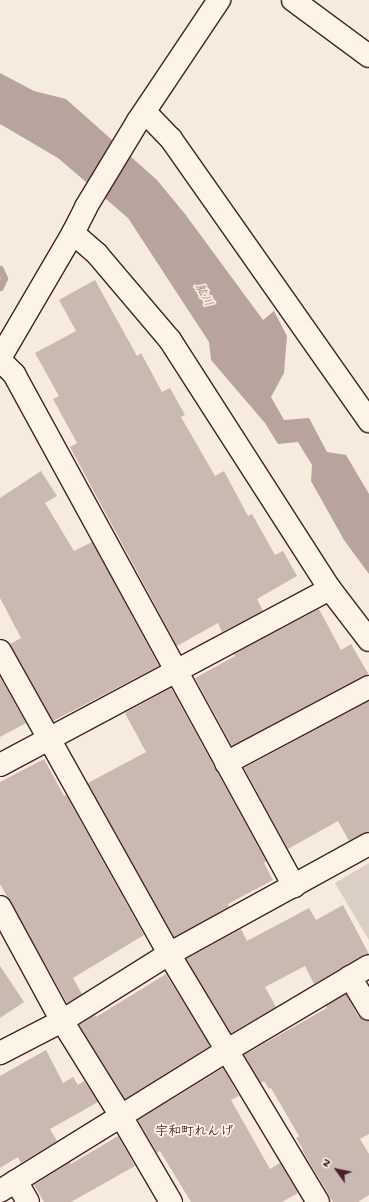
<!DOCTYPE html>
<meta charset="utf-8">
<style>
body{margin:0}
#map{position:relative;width:369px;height:1202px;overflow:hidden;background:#f5ecde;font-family:"Gochi Hand","Klee One",sans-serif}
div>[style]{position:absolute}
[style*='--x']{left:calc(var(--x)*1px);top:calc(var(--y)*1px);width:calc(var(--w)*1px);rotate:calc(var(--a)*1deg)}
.green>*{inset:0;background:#dbcec4}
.water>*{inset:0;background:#b8a39e}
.stream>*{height:7px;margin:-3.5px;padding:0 3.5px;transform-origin:3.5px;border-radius:3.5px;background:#b8a39e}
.building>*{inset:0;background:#cab9b1}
.roads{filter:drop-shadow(1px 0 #4a1f2b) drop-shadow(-1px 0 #4a1f2b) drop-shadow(0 1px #4a1f2b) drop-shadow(0 -1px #4a1f2b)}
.street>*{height:22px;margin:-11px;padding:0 11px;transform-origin:11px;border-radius:11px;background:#fcf5e5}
.secondary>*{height:22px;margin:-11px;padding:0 11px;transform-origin:11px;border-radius:11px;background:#fcf5e5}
span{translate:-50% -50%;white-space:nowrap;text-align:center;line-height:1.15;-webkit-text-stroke:3.5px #fcf5e5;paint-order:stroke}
.water-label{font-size:12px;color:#704d53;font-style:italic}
.quarter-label{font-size:13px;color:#4a1f2b;font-weight:700}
.north{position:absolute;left:317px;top:1150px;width:40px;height:40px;-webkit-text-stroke:3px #fcf5e5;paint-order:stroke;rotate:303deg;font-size:11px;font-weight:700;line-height:16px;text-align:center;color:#4a1f2b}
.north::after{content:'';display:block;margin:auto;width:14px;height:18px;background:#4a1f2b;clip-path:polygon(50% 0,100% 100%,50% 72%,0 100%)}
</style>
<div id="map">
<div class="green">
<i style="clip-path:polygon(369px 863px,369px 940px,335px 883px)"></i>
</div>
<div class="water">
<i style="clip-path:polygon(0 73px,34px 91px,66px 99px,157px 180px,185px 214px,263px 320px,274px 311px,287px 336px,284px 373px,271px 397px,284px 420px,309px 418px,327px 452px,346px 455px,369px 494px,369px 574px,344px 540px,311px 481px,312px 465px,298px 442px,278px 444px,265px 423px,211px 360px,209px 342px,128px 218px,58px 158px,0 124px)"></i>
</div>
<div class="stream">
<i style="--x:0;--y:269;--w:10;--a:66"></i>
<i style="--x:4;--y:278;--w:10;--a:114"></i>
</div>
<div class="building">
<i style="clip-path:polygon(95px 280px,137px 356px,141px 353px,162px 392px,170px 388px,185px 415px,181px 417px,215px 476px,224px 471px,248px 516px,252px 514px,275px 555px,283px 551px,297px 576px,257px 599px,263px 611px,222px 632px,218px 623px,177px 646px,70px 447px,77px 443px,53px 399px,59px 396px,35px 353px,76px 331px,59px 300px)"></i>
<i style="clip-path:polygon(41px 471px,57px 496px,45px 503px,74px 551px,92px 542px,159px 666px,53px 721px,10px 644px,21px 638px,0 598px,0 498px)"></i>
<i style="clip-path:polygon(319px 609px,341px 650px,351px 644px,369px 675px,363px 676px,232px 746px,195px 678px,235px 656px,234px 654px)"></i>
<i style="clip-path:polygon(0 677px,26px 723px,0 737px)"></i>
<i style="clip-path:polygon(171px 688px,266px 861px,264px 863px,273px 880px,228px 904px,229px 907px,174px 937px,88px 783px,146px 752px,125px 713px)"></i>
<i style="clip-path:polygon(369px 701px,369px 832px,349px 841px,338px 821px,288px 849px,244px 768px)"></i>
<i style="clip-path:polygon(44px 759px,64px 796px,66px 795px,144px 935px,73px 978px,82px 994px,67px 1003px,0 884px,0 782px)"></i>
<i style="clip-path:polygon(343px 905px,369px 954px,363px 955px,314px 984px,305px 966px,265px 987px,276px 1007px,231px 1033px,186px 959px,241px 929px,247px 941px,309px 908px,316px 920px)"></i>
<i style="clip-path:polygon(0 966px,24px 1002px,0 1018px)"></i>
<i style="clip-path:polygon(166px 974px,210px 1046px,125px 1099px,79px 1025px,95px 1015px,96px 1017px)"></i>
<i style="clip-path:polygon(346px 994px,358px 1016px,363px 1020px,369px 1021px,369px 1134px,360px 1139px,369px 1154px,369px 1195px,358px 1202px,333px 1202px,302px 1150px,303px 1149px,296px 1138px,299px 1136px,271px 1088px,269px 1089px,264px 1081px,261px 1083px,244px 1055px,327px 1008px,326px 1006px)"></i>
<i style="clip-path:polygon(46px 1050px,63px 1083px,73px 1077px,78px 1085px,84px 1081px,98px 1102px,50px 1129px,57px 1141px,21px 1163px,18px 1157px,0 1168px,0 1076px)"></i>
<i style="clip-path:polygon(223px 1068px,239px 1096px,231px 1100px,270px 1169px,280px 1163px,298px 1193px,282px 1202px,191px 1202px,160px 1151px,157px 1153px,138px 1120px)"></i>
<i style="clip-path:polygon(118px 1136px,135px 1166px,71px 1202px,44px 1202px,34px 1185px,70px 1162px,71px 1164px)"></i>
</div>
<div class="roads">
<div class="street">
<i style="--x:293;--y:0;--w:94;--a:36.4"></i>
<i style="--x:145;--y:112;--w:37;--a:46"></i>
<i style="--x:171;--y:139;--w:345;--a:54.9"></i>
<i style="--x:73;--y:233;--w:32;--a:41"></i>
<i style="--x:97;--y:254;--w:113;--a:49.7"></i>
<i style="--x:170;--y:340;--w:296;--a:57.3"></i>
<i style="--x:330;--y:589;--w:64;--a:52.6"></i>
<i style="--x:0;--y:360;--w:20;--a:45"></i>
<i style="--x:14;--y:374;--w:584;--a:61.33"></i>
<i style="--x:0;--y:651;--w:347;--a:60.8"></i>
<i style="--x:169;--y:954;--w:289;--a:59"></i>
<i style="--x:226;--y:763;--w:162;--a:-28"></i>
<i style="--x:0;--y:765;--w:374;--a:-28.1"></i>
<i style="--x:0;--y:907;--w:130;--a:61.5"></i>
<i style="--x:62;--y:1021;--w:70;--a:152.7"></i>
<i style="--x:350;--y:977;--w:37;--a:59"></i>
<i style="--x:16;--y:1181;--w:24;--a:60"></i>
<i style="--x:0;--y:1191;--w:266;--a:-31.8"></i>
<i style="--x:226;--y:1051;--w:166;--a:-30.7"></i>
<i style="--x:171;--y:1202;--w:99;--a:-120.2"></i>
<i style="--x:121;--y:1116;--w:112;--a:-121.8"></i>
<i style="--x:62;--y:1021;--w:126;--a:-32.1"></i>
<i style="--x:169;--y:954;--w:228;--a:-28.8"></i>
</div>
<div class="secondary">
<i style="--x:0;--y:358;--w:145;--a:-59.7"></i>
<i style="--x:73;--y:233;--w:29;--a:-63"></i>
<i style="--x:86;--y:207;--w:100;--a:-58.8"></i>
<i style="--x:138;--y:121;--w:146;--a:-56.2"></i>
</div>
</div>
<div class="water-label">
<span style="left:202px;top:296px;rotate:62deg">肱川</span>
</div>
<div class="quarter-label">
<span style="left:194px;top:1133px">宇和町れんげ</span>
</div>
<div class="north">N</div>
</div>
